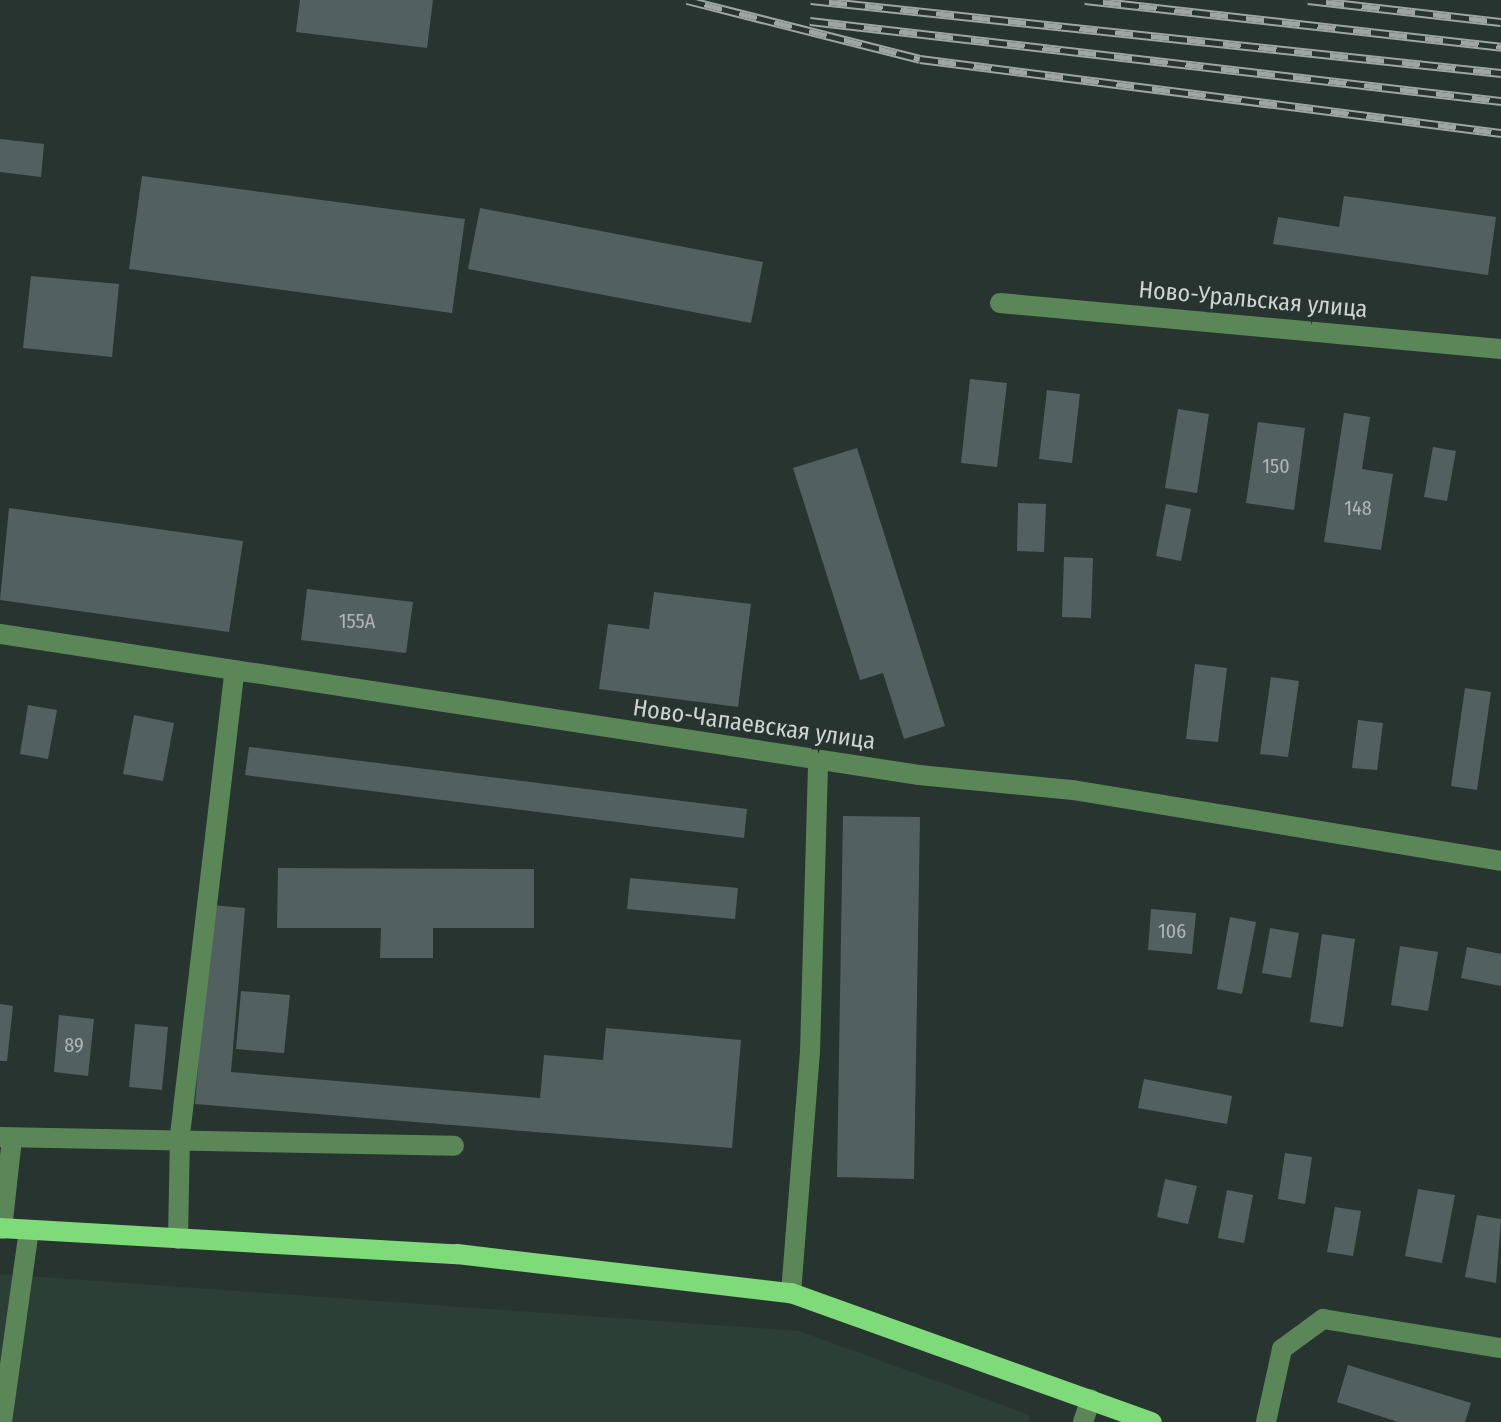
<!DOCTYPE html>
<meta charset="utf-8">
<style>
body{margin:0}
#map{position:relative;width:1501px;height:1422px;overflow:hidden;background:#28342f;font-family:"Fira Sans Condensed",sans-serif}
div>[style]{position:absolute}
[style*='--x']{left:calc(var(--x)*1px);top:calc(var(--y)*1px);width:calc(var(--w)*1px);rotate:calc(var(--a)*1deg)}
.built>*{inset:0;background:#2b3f37}
.building>*{inset:0;background:#526160}
.minor>*{height:20px;margin:-10px;padding:0 10px;transform-origin:10px;border-radius:10px;background:#5b8658}
.major>*{height:20px;margin:-10px;padding:0 10px;transform-origin:10px;border-radius:10px;background:#7fda79}
.rail>*{height:9px;margin-top:-4.5px;transform-origin:0;background:repeating-linear-gradient(90deg,#28342f 0 18px,#9da6a2 0 36px);box-sizing:border-box;border-block:2px solid #9da6a2}
span{translate:-50% -50%;white-space:nowrap;text-align:center;line-height:1.15;-webkit-text-stroke:7px #28342f;paint-order:stroke}
.number-label{font-size:20px;color:#aeb7b5}
.number-label span{-webkit-text-stroke-width:0}
.street-label{font-size:24px;color:#cdd4d1}
</style>
<div id="map">
<div class="built">
<i style="clip-path:polygon(0 1274px,799px 1331px,1030px 1415px,1028px 1422px,0 1422px)"></i>
</div>
<div class="building">
<i style="clip-path:polygon(300px 0,433px 0,427px 48px,296px 32px)"></i>
<i style="clip-path:polygon(0 139px,44px 144px,41px 177px,0 172px)"></i>
<i style="clip-path:polygon(142px 176px,465px 219px,452px 313px,129px 269px)"></i>
<i style="clip-path:polygon(1344px 196px,1496px 217px,1488px 275px,1273px 244px,1278px 217px,1339px 227px)"></i>
<i style="clip-path:polygon(480px 208px,763px 262px,751px 323px,468px 269px)"></i>
<i style="clip-path:polygon(31px 276px,119px 284px,112px 357px,23px 348px)"></i>
<i style="clip-path:polygon(970px 379px,1007px 383px,997px 467px,961px 463px)"></i>
<i style="clip-path:polygon(1047px 390px,1080px 394px,1072px 463px,1039px 459px)"></i>
<i style="clip-path:polygon(1178px 409px,1209px 414px,1197px 493px,1165px 488px)"></i>
<i style="clip-path:polygon(1344px 413px,1370px 417px,1362px 469px,1393px 474px,1381px 550px,1324px 542px)"></i>
<i style="clip-path:polygon(1258px 422px,1305px 428px,1294px 510px,1246px 503px)"></i>
<i style="clip-path:polygon(1433px 447px,1456px 451px,1447px 501px,1424px 497px)"></i>
<i style="clip-path:polygon(857px 448px,945px 726px,904px 739px,883px 673px,860px 680px,793px 468px)"></i>
<i style="clip-path:polygon(1018px 503px,1046px 504px,1044px 552px,1017px 551px)"></i>
<i style="clip-path:polygon(1166px 504px,1191px 509px,1181px 561px,1156px 556px)"></i>
<i style="clip-path:polygon(9px 508px,243px 541px,229px 632px,0 600px)"></i>
<i style="clip-path:polygon(1064px 557px,1093px 558px,1091px 618px,1062px 617px)"></i>
<i style="clip-path:polygon(307px 589px,413px 602px,406px 653px,301px 640px)"></i>
<i style="clip-path:polygon(654px 592px,751px 604px,738px 707px,599px 689px,608px 624px,649px 629px)"></i>
<i style="clip-path:polygon(1195px 664px,1227px 668px,1218px 742px,1186px 739px)"></i>
<i style="clip-path:polygon(1271px 677px,1299px 681px,1288px 757px,1260px 754px)"></i>
<i style="clip-path:polygon(1465px 688px,1491px 692px,1477px 790px,1451px 786px)"></i>
<i style="clip-path:polygon(28px 705px,57px 710px,48px 759px,20px 754px)"></i>
<i style="clip-path:polygon(134px 715px,174px 723px,163px 781px,123px 774px)"></i>
<i style="clip-path:polygon(1358px 720px,1383px 723px,1377px 770px,1352px 768px)"></i>
<i style="clip-path:polygon(249px 747px,747px 809px,744px 838px,245px 775px)"></i>
<i style="clip-path:polygon(843px 816px,920px 817px,914px 1179px,837px 1177px)"></i>
<i style="clip-path:polygon(278px 868px,534px 869px,534px 928px,433px 928px,433px 958px,380px 958px,381px 928px,277px 928px)"></i>
<i style="clip-path:polygon(630px 878px,738px 888px,735px 919px,627px 909px)"></i>
<i style="clip-path:polygon(212px 905px,245px 908px,231px 1072px,540px 1098px,544px 1055px,603px 1060px,606px 1028px,741px 1040px,732px 1148px,195px 1104px)"></i>
<i style="clip-path:polygon(1151px 909px,1196px 913px,1192px 954px,1148px 950px)"></i>
<i style="clip-path:polygon(1230px 917px,1256px 922px,1242px 994px,1217px 989px)"></i>
<i style="clip-path:polygon(1270px 928px,1299px 933px,1291px 978px,1262px 973px)"></i>
<i style="clip-path:polygon(1322px 934px,1355px 939px,1343px 1027px,1310px 1022px)"></i>
<i style="clip-path:polygon(1400px 946px,1438px 952px,1428px 1011px,1391px 1005px)"></i>
<i style="clip-path:polygon(1467px 947px,1501px 954px,1501px 986px,1461px 978px)"></i>
<i style="clip-path:polygon(241px 991px,290px 995px,284px 1053px,236px 1049px)"></i>
<i style="clip-path:polygon(0 1004px,13px 1006px,7px 1061px,0 1061px)"></i>
<i style="clip-path:polygon(59px 1015px,94px 1019px,88px 1076px,54px 1072px)"></i>
<i style="clip-path:polygon(135px 1024px,168px 1027px,162px 1090px,129px 1087px)"></i>
<i style="clip-path:polygon(1144px 1079px,1232px 1096px,1227px 1124px,1138px 1108px)"></i>
<i style="clip-path:polygon(1285px 1153px,1312px 1157px,1305px 1204px,1278px 1199px)"></i>
<i style="clip-path:polygon(1165px 1179px,1197px 1186px,1188px 1224px,1157px 1217px)"></i>
<i style="clip-path:polygon(1418px 1189px,1455px 1195px,1442px 1263px,1405px 1256px)"></i>
<i style="clip-path:polygon(1227px 1190px,1253px 1195px,1244px 1243px,1218px 1238px)"></i>
<i style="clip-path:polygon(1335px 1207px,1361px 1211px,1353px 1256px,1327px 1252px)"></i>
<i style="clip-path:polygon(1477px 1215px,1501px 1219px,1496px 1283px,1465px 1277px)"></i>
<i style="clip-path:polygon(1348px 1365px,1471px 1403px,1465px 1422px,1398px 1422px,1337px 1402px)"></i>
</div>
<div class="minor">
<i style="--x:1000;--y:303;--w:503;--a:5.25"></i>
<i style="--x:0;--y:634;--w:930;--a:8.72"></i>
<i style="--x:919;--y:775;--w:155;--a:5.6"></i>
<i style="--x:1073;--y:790;--w:434;--a:9.4"></i>
<i style="--x:0;--y:1137;--w:454;--a:1.1"></i>
<i style="--x:2;--y:1229;--w:91;--a:-83.7"></i>
<i style="--x:178;--y:1239;--w:104;--a:-88.9"></i>
<i style="--x:180;--y:1135;--w:463;--a:-83.3"></i>
<i style="--x:791;--y:1293;--w:242;--a:-85.5"></i>
<i style="--x:810;--y:1052;--w:292;--a:-88.4"></i>
<i style="--x:2;--y:1422;--w:194;--a:-82"></i>
<i style="--x:1083;--y:1422;--w:24;--a:-71"></i>
<i style="--x:1266;--y:1422;--w:75;--a:-77.6"></i>
<i style="--x:1282;--y:1349;--w:51;--a:-36.2"></i>
<i style="--x:1323;--y:1319;--w:180;--a:9.3"></i>
</div>
<div class="major">
<i style="--x:0;--y:1228;--w:458;--a:3.3"></i>
<i style="--x:457;--y:1254;--w:336;--a:6.7"></i>
<i style="--x:791;--y:1293;--w:383;--a:19.7"></i>
</div>
<div class="rail">
<i style="--x:687;--y:0;--w:240;--a:14.2"></i>
<i style="--x:920;--y:59;--w:586;--a:7.26"></i>
<i style="--x:811;--y:0;--w:694;--a:6.04"></i>
<i style="--x:1085;--y:0;--w:419;--a:6.4"></i>
<i style="--x:1308;--y:0;--w:194;--a:6.5"></i>
<i style="--x:810;--y:21;--w:696;--a:6.6"></i>
</div>
<div class="number-label">
<span style="left:1276px;top:466px">150</span>
<span style="left:1358px;top:508px">148</span>
<span style="left:357px;top:621px">155А</span>
<span style="left:1172px;top:931px">106</span>
<span style="left:74px;top:1045px">89</span>
</div>
<div class="street-label">
<span style="left:1253px;top:300px;rotate:5deg">Ново-Уральская улица</span>
<span style="left:754px;top:725px;rotate:8deg">Ново-Чапаевская улица</span>
</div>
</div>
